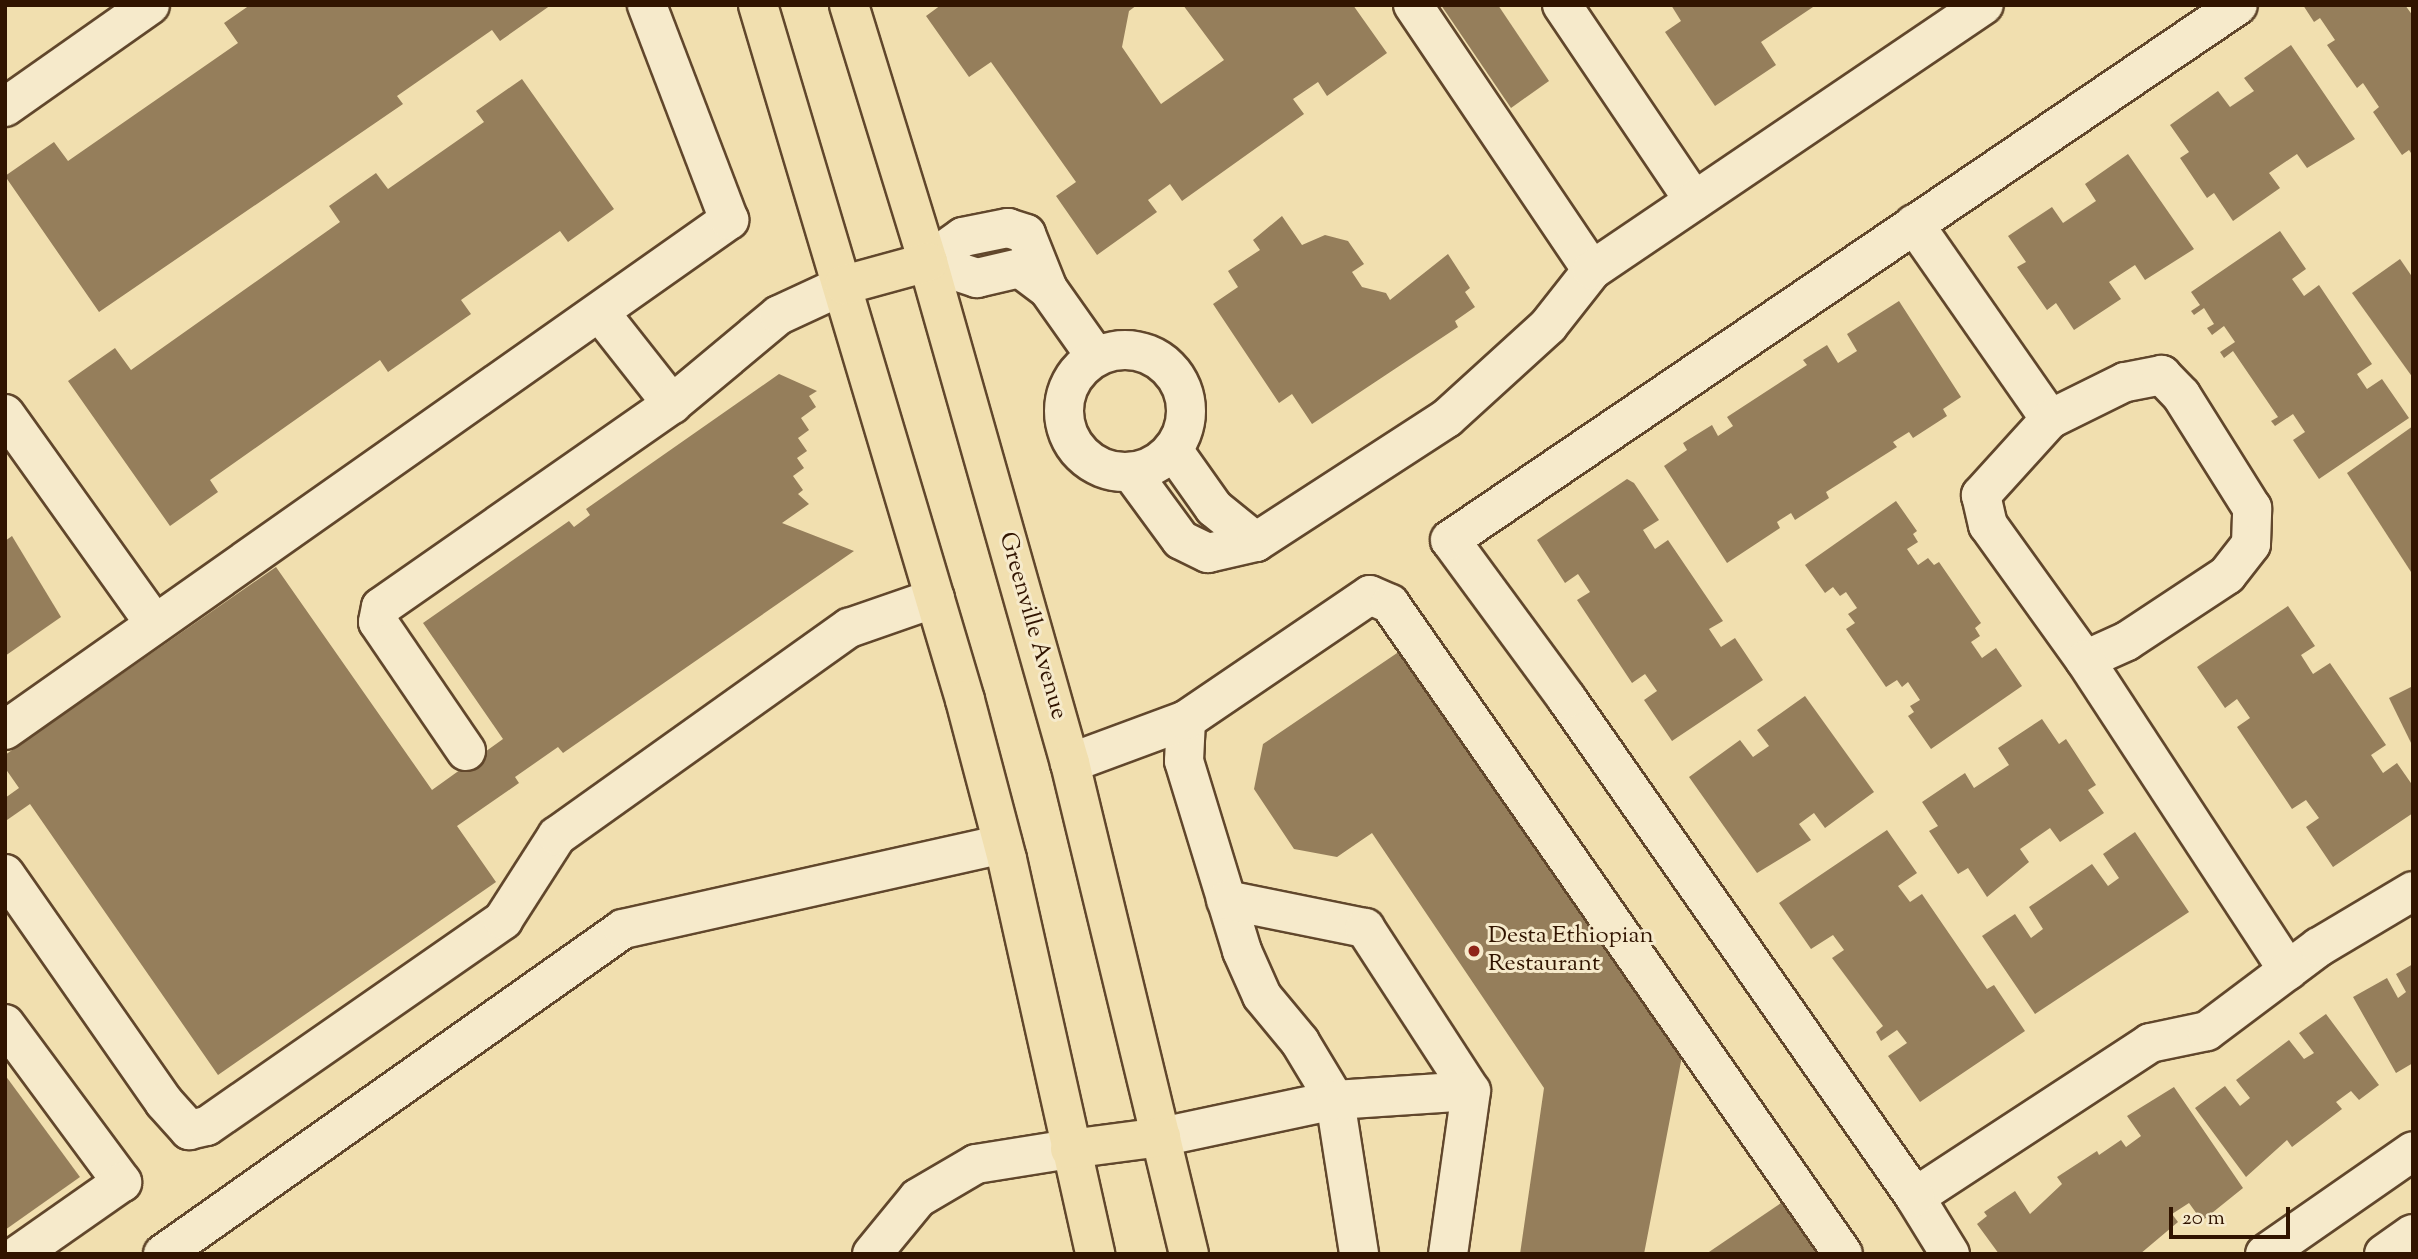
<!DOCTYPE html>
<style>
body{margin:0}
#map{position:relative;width:2418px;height:1259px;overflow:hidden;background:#f1dfaf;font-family:"Sorts Mill Goudy",serif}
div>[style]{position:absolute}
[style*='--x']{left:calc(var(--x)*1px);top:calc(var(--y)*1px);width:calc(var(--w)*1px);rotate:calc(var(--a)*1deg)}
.building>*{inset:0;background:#957e5b}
.roads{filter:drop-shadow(2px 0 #61472c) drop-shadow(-2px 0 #61472c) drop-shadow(0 2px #61472c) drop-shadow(0 -2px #61472c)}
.minor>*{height:38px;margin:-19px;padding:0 19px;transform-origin:19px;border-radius:19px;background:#f6eacb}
.minor>.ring{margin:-19px;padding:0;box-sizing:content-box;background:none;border:38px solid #f6eacb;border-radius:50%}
.major>*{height:38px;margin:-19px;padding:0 19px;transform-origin:19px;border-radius:19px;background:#f1dfaf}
.dots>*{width:19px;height:19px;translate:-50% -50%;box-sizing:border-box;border:4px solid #f6eacb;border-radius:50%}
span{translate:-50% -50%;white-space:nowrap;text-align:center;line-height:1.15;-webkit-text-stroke:6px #f6eacb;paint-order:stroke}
.street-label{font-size:24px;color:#311400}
.poi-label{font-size:24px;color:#311400}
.left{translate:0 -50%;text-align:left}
.frame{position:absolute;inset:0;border:7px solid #311400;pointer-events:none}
.scale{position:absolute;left:2169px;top:1207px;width:121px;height:32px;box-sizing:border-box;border:4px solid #311400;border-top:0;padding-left:9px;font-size:21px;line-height:24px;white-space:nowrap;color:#311400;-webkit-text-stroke:5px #f6eacb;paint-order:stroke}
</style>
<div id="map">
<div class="building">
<i style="clip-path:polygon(250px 5px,551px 5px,500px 41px,492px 30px,397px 96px,403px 104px,99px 312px,5px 176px,54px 142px,68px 161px,238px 43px,224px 23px)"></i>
<i style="clip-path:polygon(941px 5px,1137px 5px,1129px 11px,1122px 47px,1161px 104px,1224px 60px,1183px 5px,1353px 5px,1387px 53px,1327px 96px,1318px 82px,1293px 99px,1304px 114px,1182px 201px,1170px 184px,1148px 200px,1157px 212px,1097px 255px,1056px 196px,1076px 182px,991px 62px,969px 77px,926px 16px)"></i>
<i style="clip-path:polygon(1441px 5px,1498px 5px,1549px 81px,1511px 108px)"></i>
<i style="clip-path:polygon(1671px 5px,1816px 5px,1761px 42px,1776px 65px,1715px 106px,1665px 32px,1681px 21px)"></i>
<i style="clip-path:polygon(2303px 5px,2405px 5px,2413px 16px,2413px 156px,2409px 150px,2402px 155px,2373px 112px,2379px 107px,2363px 83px,2357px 88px,2327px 45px,2335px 40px,2320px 18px,2314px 22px)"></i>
<i style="clip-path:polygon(2291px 45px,2355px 139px,2307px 168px,2297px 154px,2269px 173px,2280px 188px,2233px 221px,2214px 193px,2207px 198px,2180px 158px,2189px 152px,2170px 125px,2218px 91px,2230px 107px,2254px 91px,2244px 78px)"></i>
<i style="clip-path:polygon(522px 79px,614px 209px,568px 242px,560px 231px,461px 300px,471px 314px,388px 372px,380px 360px,210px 480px,218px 492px,170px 526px,68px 381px,115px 348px,131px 370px,340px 222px,329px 206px,376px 173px,388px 189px,484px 122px,476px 111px)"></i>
<i style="clip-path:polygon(2128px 154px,2194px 249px,2145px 280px,2135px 265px,2109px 282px,2121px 299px,2074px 330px,2056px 303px,2047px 310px,2017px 267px,2026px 262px,2008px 236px,2052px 207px,2063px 223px,2096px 201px,2085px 184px)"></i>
<i style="clip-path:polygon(1282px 216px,1302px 245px,1325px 235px,1348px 241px,1364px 264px,1352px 272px,1362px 287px,1386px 293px,1390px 300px,1448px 254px,1470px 288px,1465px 292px,1475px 307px,1455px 321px,1458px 327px,1312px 424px,1292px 394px,1279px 403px,1213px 304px,1238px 287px,1228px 271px,1260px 250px,1253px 240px)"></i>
<i style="clip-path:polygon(2280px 231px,2306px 269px,2292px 279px,2304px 296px,2319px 285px,2372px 364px,2357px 374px,2367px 389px,2382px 379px,2409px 418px,2319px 479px,2293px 440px,2305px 432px,2293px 414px,2275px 426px,2271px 421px,2278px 417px,2233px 351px,2224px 358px,2220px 352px,2235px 342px,2224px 326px,2212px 335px,2207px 328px,2214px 324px,2204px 308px,2194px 315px,2191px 311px,2200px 305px,2191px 292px)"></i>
<i style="clip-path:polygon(2400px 259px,2413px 278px,2413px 378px,2352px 293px)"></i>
<i style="clip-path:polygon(1899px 301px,1961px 397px,1943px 409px,1947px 416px,1913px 438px,1909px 432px,1893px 442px,1897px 447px,1826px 492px,1829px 498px,1795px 520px,1791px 513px,1777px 522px,1780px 528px,1727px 563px,1664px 466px,1687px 450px,1683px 443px,1712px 425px,1718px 436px,1733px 426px,1727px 417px,1807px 365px,1803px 360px,1827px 345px,1838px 363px,1857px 351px,1847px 334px)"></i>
<i style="clip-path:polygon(779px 374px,817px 391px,809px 396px,816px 407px,801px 418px,809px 430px,798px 438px,807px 451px,797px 458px,804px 468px,793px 476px,803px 490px,798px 494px,809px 504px,782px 523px,854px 551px,563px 753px,558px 747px,515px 777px,519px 783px,457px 826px,496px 882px,218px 1075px,30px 804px,7px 820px,5px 816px,5px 798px,19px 788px,5px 768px,5px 755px,276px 567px,432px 790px,503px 739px,423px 623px,569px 521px,574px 527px,590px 515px,586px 509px)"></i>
<i style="clip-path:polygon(2413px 426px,2413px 575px,2347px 473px)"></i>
<i style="clip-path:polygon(1627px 479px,1634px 483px,1659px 520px,1643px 530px,1655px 549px,1668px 540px,1723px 621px,1709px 629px,1721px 647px,1735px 638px,1763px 680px,1672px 741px,1644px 700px,1657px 691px,1645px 674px,1632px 683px,1577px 600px,1590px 592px,1578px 574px,1565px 583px,1537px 540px)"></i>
<i style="clip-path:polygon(1896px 501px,1917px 531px,1913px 534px,1918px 542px,1907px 549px,1918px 565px,1928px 558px,1934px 565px,1939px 562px,1981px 623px,1975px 628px,1980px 636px,1971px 642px,1982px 658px,1996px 648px,2022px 686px,1931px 749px,1908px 716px,1914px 712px,1910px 706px,1920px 700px,1908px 682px,1902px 687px,1897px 680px,1886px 687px,1846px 629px,1855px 623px,1848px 614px,1857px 608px,1846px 592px,1840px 596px,1833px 587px,1825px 593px,1805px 565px)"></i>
<i style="clip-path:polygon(12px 536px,61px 617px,5px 656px,5px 541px)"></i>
<i style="clip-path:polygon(2288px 606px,2315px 646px,2301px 655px,2313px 674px,2330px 663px,2386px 745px,2371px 755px,2383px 773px,2397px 763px,2413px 786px,2413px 813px,2333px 867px,2306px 827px,2319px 818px,2306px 800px,2292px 809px,2237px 727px,2250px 718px,2237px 699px,2225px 708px,2197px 667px)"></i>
<i style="clip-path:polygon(1403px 649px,1683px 1051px,1644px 1254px,1520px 1254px,1544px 1088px,1372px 833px,1337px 857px,1294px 849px,1254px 789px,1263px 744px)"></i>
<i style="clip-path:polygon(2413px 686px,2413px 747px,2389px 698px)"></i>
<i style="clip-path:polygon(1805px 696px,1874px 792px,1825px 828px,1814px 813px,1799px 824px,1811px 840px,1757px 873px,1689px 777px,1740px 740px,1753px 757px,1769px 746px,1757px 730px)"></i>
<i style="clip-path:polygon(2042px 719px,2059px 744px,2066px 739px,2096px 785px,2088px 790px,2104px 813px,2060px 842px,2050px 828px,2020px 849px,2029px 862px,1987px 897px,1968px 868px,1958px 874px,1929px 831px,1938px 826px,1922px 802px,1965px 773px,1974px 788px,2009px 765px,1998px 748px)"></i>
<i style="clip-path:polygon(1887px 830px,1917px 873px,1898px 886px,1910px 902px,1922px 894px,1987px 989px,1994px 985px,2025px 1031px,1920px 1102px,1888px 1056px,1907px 1043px,1897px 1030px,1881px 1041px,1876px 1032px,1883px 1026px,1832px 958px,1844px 950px,1833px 935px,1811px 949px,1779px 903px)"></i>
<i style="clip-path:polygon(2135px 832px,2189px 912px,2035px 1014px,1982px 936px,2015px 914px,2031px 938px,2043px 929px,2029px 907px,2092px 864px,2108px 886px,2119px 878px,2103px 854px)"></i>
<i style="clip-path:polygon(2413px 964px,2413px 1063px,2396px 1073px,2353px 997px,2387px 978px,2398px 998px,2406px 992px,2396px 974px)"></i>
<i style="clip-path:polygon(2326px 1014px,2379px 1085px,2359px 1100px,2351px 1091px,2336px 1102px,2342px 1109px,2292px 1147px,2287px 1140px,2246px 1177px,2195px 1108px,2225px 1086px,2240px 1106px,2250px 1098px,2236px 1080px,2289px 1040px,2304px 1059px,2314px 1053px,2299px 1033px)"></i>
<i style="clip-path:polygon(5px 1075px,80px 1177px,5px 1230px)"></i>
<i style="clip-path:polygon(2174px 1087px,2243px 1188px,2202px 1221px,2189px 1203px,2172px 1214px,2178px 1222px,2140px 1254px,1999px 1254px,1977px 1224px,1987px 1216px,1984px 1212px,2015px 1191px,2030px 1214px,2062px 1184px,2057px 1177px,2097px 1151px,2099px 1155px,2121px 1140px,2126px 1147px,2141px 1136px,2127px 1116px)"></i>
<i style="clip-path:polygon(1787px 1199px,1824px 1254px,1706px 1254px)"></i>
</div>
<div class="roads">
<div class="minor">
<i style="--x:1413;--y:5;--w:320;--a:56"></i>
<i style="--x:1562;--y:5;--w:236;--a:56"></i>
<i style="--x:5;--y:107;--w:177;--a:-35.1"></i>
<i style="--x:1914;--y:224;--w:238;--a:55.1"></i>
<i style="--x:928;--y:262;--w:43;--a:-35.5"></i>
<i style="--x:963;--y:237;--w:46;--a:-11.3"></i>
<i style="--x:1008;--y:228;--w:19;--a:18"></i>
<i style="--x:1026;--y:234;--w:59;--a:68.2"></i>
<i style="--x:1048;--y:289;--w:83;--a:54.8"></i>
<i style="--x:928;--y:262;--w:52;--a:18.1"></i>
<i style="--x:977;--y:278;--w:44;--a:-13.1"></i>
<i style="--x:1020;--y:268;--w:35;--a:37"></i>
<i style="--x:601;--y:314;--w:115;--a:51.7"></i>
<i class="ring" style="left:1064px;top:350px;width:84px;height:84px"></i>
<i style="--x:5;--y:414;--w:258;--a:54.5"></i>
<i style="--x:1173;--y:450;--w:71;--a:54.7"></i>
<i style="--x:1214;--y:508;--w:54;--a:39"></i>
<i style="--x:1131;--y:472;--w:84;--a:53.7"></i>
<i style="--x:1181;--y:540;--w:30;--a:26"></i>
<i style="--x:1208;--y:553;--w:49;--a:-12.9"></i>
<i style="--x:1256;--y:542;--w:228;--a:-33"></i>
<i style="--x:1447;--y:418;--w:137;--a:-42.3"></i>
<i style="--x:1548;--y:326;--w:71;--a:-51.8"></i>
<i style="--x:1592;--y:270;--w:473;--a:-34.1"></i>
<i style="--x:2085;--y:660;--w:46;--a:-24.3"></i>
<i style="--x:2127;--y:641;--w:120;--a:-33.4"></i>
<i style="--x:2227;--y:575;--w:39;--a:-52"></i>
<i style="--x:2251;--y:544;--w:36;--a:-88"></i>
<i style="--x:2252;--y:508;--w:133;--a:-122.1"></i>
<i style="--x:2181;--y:395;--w:28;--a:-134"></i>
<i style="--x:2162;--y:375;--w:38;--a:169"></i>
<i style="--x:2125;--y:382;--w:84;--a:153.7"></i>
<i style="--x:2050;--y:419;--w:103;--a:132.2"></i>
<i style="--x:1981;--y:495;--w:31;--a:77"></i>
<i style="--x:1988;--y:525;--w:166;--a:54.3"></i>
<i style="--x:2085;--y:660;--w:371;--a:56.8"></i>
<i style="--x:1186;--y:720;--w:41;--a:92.8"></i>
<i style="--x:1184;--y:761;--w:199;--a:73"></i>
<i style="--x:1242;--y:951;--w:49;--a:66"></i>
<i style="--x:1262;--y:996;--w:60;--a:50.4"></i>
<i style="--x:1300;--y:1042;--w:68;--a:58.9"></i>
<i style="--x:1335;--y:1100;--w:156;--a:81.1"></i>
<i style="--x:5;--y:730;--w:886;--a:-35.16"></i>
<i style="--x:729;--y:220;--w:230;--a:-110.9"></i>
<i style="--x:466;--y:751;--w:156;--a:-124.3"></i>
<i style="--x:378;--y:622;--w:15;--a:-79"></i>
<i style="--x:381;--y:607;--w:355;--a:-34.9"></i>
<i style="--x:672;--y:404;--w:139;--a:-39.8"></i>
<i style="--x:779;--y:315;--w:72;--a:-24.8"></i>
<i style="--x:1070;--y:763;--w:124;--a:-20.3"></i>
<i style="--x:1186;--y:720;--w:222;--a:-34.2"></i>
<i style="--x:1370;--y:595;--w:22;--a:24"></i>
<i style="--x:1390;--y:604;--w:792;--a:55.13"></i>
<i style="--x:5;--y:874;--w:278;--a:55.1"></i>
<i style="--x:164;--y:1102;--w:38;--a:48"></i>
<i style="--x:189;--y:1130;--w:18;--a:-13"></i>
<i style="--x:207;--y:1126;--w:361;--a:-34.8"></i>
<i style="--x:503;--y:920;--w:100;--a:-57.3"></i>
<i style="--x:557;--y:836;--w:359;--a:-35.5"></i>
<i style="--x:849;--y:628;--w:91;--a:-19.2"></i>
<i style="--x:1226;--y:900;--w:142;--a:11.4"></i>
<i style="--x:1365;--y:928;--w:194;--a:57"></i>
<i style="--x:1471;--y:1091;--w:165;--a:98"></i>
<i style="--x:5;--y:1024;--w:197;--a:53.5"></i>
<i style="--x:122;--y:1182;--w:126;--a:145"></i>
<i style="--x:1161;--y:1137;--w:178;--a:-12"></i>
<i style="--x:1335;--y:1100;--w:136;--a:-3.8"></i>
<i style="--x:1915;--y:1197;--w:281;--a:-33.2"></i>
<i style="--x:2150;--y:1043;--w:58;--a:-11.9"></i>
<i style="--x:2207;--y:1031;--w:140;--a:-36.9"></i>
<i style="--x:2319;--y:947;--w:109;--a:-30.8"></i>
<i style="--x:163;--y:1254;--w:563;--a:-35.24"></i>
<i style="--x:623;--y:929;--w:389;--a:-12.6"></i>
<i style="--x:872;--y:1254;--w:72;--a:-50.6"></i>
<i style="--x:918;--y:1198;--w:67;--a:-30.4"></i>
<i style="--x:976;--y:1164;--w:95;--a:-9.1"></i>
<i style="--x:1950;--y:1254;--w:67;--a:-121.6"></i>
<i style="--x:1915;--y:1197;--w:608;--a:-124.95"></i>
<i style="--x:1567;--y:699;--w:197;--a:-126.3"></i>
<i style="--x:1450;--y:540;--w:952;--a:-34.17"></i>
<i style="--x:2265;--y:1254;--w:180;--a:-34.8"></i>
<i style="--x:2384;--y:1254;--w:35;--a:-35"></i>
</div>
<div class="major">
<i style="--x:758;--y:5;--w:725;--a:73.41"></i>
<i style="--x:965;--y:700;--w:164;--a:75.2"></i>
<i style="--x:1007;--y:859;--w:405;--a:77.4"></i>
<i style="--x:849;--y:5;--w:269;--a:72.9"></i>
<i style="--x:928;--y:262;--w:521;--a:74.18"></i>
<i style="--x:1070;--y:763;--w:505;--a:76.38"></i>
<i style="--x:844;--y:285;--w:87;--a:-15.3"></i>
<i style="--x:1070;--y:1149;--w:92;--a:-7.5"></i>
</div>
</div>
<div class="dots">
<i style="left:1474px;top:951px;background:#8f2418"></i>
</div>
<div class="street-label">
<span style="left:1032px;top:626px;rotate:74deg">Greenville Avenue</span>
</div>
<div class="poi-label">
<span class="left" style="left:1488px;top:951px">Desta Ethiopian<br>Restaurant</span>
</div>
<div class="frame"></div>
<div class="scale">20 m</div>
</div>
